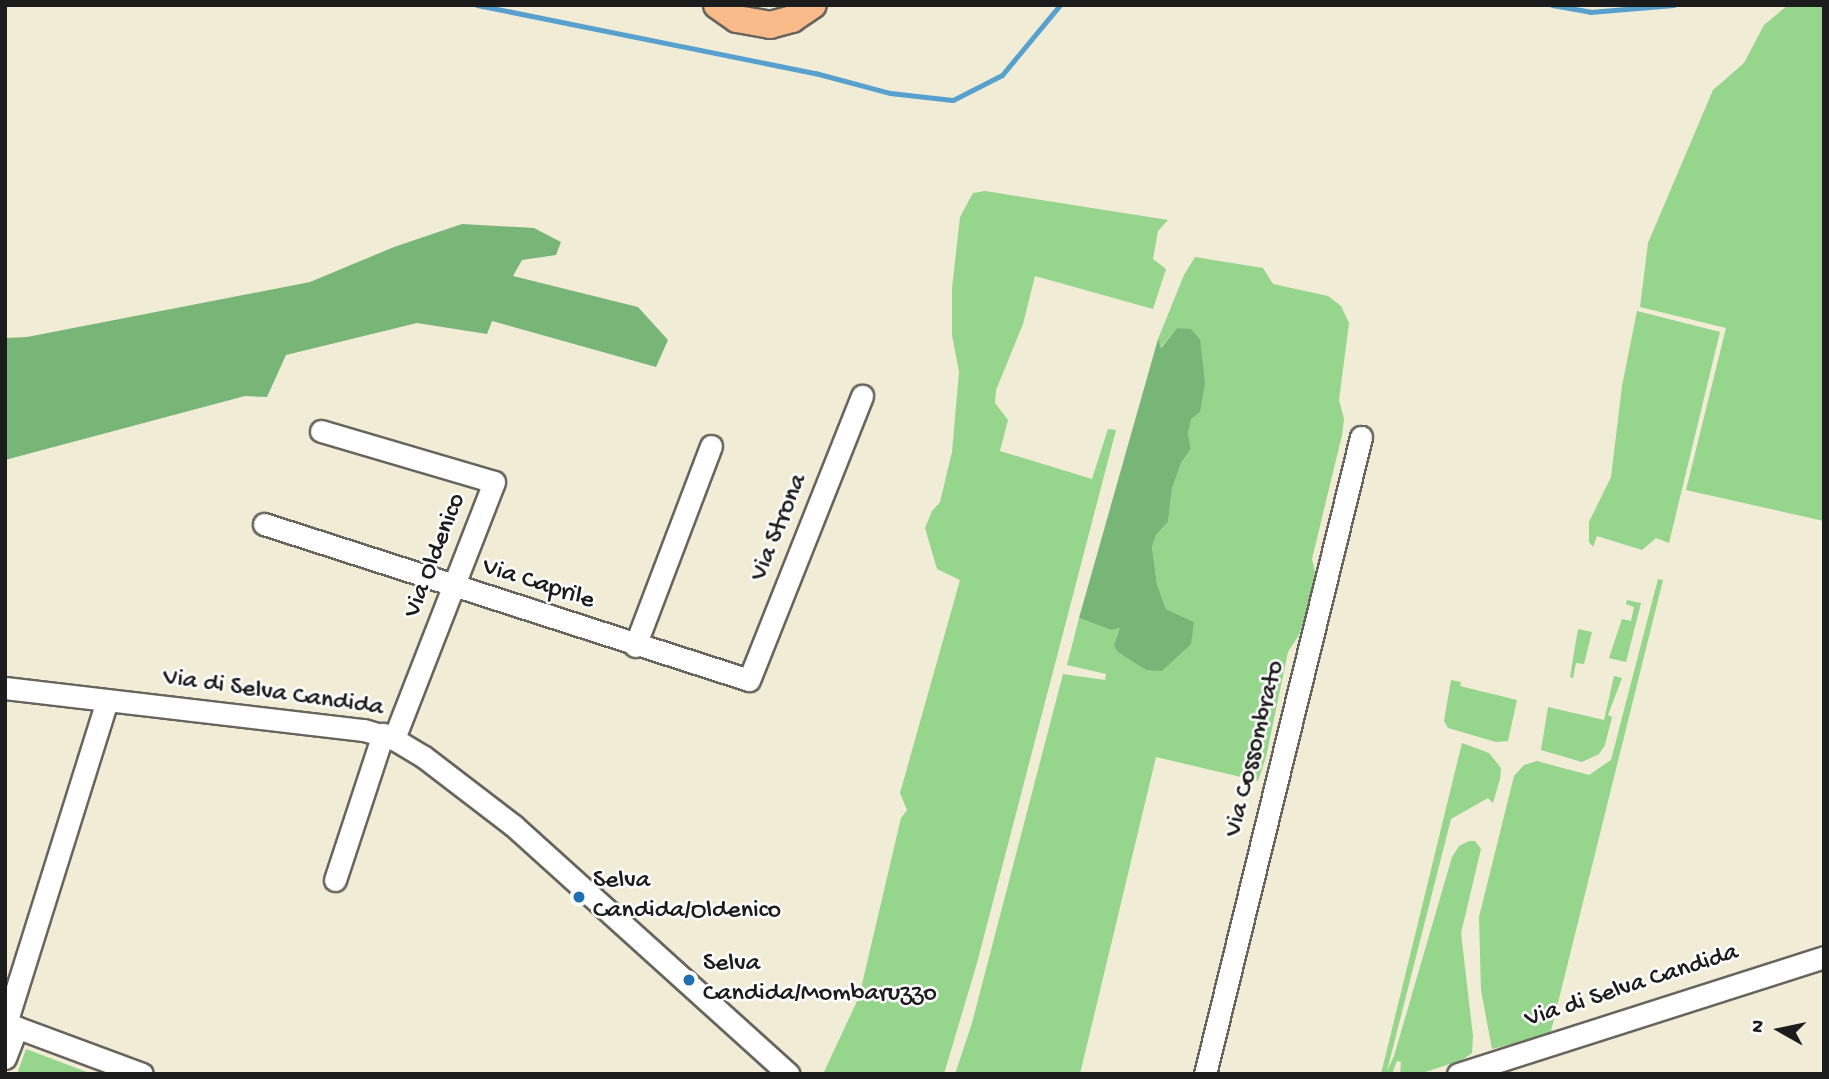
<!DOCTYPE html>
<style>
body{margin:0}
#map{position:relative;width:1829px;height:1079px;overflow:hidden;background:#f1ecd5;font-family:"Gochi Hand",sans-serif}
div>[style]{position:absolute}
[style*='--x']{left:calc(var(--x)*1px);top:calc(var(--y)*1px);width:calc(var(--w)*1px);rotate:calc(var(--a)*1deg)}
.green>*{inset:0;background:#95d58c}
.forest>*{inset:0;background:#78b678}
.stream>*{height:5px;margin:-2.5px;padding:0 2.5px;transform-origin:2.5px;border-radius:2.5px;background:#58a1cf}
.roads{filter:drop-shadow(2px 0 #67655d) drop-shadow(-2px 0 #67655d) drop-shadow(0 2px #67655d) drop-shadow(0 -2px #67655d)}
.minor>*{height:21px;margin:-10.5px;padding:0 10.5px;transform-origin:10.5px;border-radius:10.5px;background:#fff}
.major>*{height:26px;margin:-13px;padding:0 13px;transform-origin:13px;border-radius:13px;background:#fabb8b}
.dots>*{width:19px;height:19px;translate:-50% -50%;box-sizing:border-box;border:4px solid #fff;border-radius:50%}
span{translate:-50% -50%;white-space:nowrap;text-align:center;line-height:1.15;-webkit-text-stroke:5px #fff;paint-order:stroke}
.street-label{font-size:26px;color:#1c1c1c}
.poi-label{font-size:26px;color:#1c1c1c}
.left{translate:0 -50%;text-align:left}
.frame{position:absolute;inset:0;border:7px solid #1c1c1c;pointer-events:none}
.north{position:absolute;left:1745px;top:995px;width:70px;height:70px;-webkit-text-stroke:5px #fff;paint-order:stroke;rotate:279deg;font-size:19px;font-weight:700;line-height:28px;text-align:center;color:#1c1c1c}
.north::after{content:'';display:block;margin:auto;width:24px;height:32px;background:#1c1c1c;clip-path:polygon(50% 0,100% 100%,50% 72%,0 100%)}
</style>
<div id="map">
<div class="green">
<i style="clip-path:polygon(1788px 5px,1824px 5px,1824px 521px,1686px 490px,1726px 328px,1640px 307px,1648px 243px,1713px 90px,1744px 63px,1764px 25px)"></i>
<i style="clip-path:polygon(985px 191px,1168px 220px,1158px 231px,1153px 259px,1166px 269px,1153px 309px,1035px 276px,1023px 324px,996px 390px,995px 403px,1008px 420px,1000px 451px,1092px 479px,1108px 429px,1116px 430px,977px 963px,944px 1074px,823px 1074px,859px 997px,901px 818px,907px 810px,900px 793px,960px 580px,937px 569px,925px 528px,932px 511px,940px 502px,952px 452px,959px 372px,952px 335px,952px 288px,960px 217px,973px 193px)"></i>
<i style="clip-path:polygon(1195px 257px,1263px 268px,1273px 284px,1328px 296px,1341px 306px,1349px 323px,1339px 400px,1344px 419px,1342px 435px,1312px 559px,1315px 572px,1309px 603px,1299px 635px,1288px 652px,1266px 757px,1258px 781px,1156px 757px,1080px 1074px,955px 1074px,972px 1023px,1063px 674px,1105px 680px,1106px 674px,1067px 665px,1079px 618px,1111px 630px,1120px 628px,1121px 632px,1114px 646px,1146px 670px,1194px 622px,1166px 609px,1157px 584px,1152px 547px,1156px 535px,1168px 522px,1172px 489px,1181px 463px,1191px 449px,1188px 433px,1200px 339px,1191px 330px,1177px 328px,1160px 348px,1158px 339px,1184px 275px)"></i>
<i style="clip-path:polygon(1637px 311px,1720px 332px,1669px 543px,1656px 538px,1642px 550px,1597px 536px,1593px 547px,1589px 542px,1589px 522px,1611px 477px,1622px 386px)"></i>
<i style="clip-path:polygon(1658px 579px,1663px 580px,1550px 1035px,1492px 1049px,1481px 990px,1479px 917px,1514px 776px,1524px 765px,1537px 761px,1589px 775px,1611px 760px)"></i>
<i style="clip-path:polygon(1627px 600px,1641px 603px,1626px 662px,1609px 658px,1622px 619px,1631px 621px,1634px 607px,1626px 604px)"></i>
<i style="clip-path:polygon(1578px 629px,1592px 632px,1584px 664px,1576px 663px,1573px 678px,1570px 677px)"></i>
<i style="clip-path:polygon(1614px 676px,1622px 678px,1608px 715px,1612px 717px,1605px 745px,1599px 754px,1582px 762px,1541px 750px,1548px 707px,1604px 720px)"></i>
<i style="clip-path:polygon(1451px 680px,1461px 682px,1460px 686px,1517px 700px,1508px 741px,1496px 742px,1448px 728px,1444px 721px)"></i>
<i style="clip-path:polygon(1462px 743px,1489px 753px,1501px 768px,1500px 779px,1493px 803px,1488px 798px,1451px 819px,1387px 1071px,1394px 1056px,1452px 857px,1459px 846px,1469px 841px,1475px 841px,1481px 849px,1461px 933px,1473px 1036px,1472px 1053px,1462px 1060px,1419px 1074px,1400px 1074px,1401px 1062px,1397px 1061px,1392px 1074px,1381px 1074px)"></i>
<i style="clip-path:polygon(26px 1049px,92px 1074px,17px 1074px)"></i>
</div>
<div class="forest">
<i style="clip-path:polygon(462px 224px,534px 228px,561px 242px,556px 255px,522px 260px,513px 276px,638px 307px,668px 340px,656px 367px,492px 321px,487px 334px,417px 323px,286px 355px,267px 397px,245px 396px,5px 460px,5px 338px,27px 337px,310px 282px,394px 247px)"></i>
<i style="clip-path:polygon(1177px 328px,1191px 329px,1200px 339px,1205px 383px,1200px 412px,1191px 419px,1188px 433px,1191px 449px,1181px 463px,1172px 489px,1168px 522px,1156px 535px,1152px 547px,1157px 584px,1166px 609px,1194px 622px,1191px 644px,1162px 671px,1146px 670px,1118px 652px,1114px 646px,1120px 628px,1111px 630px,1079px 618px,1158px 339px,1161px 348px)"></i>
</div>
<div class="stream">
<i style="--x:477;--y:5;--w:345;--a:11.4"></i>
<i style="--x:815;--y:73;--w:78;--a:14.9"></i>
<i style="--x:890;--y:93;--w:63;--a:6.3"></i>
<i style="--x:953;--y:100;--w:55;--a:-27"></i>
<i style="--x:1002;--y:75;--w:91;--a:-50.4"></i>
<i style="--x:1552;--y:5;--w:39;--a:10"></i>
<i style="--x:1590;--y:12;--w:84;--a:-4.8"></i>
</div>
<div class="roads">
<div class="minor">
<i style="--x:321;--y:431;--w:180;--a:16.4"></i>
<i style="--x:494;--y:482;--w:276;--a:111.3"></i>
<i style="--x:264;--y:524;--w:509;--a:17.83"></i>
<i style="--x:749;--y:680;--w:306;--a:-68.3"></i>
<i style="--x:635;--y:646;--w:214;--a:-69.2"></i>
<i style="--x:5;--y:688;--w:361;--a:6.7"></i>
<i style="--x:364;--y:730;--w:31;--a:17"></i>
<i style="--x:394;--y:739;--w:35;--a:31"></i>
<i style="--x:424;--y:757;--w:113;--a:37.5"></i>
<i style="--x:514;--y:826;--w:370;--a:42.1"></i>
<i style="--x:335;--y:880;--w:154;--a:-71.8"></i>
<i style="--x:5;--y:1023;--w:146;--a:20.4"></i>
<i style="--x:6;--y:1023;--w:338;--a:-72.6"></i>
<i style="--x:5;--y:1058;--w:33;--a:-69"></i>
<i style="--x:1205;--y:1074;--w:656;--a:-76.24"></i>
<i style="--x:1458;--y:1074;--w:384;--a:-17.7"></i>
</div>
<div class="major">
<i style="--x:717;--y:5;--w:24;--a:35"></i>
<i style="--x:737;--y:19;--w:34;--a:10"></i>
<i style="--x:770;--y:25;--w:23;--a:-15"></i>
<i style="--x:792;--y:19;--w:25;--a:-34"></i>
</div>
</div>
<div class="dots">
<i style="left:579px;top:897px;background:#1f6fb2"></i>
<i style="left:689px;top:980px;background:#1f6fb2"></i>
</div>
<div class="street-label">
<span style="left:780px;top:528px;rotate:-68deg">Via Strona</span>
<span style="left:436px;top:556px;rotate:-69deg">Via Oldenico</span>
<span style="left:538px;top:585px;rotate:18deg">Via Caprile</span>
<span style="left:273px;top:694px;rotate:8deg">Via di Selva Candida</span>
<span style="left:1256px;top:749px;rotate:-76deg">Via Cossombrato</span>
<span style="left:1632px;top:987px;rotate:-18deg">Via di Selva Candida</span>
</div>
<div class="poi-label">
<span class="left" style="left:593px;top:897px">Selva<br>Candida/Oldenico</span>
<span class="left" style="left:703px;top:980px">Selva<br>Candida/Mombaruzzo</span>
</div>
<div class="frame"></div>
<div class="north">N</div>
</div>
